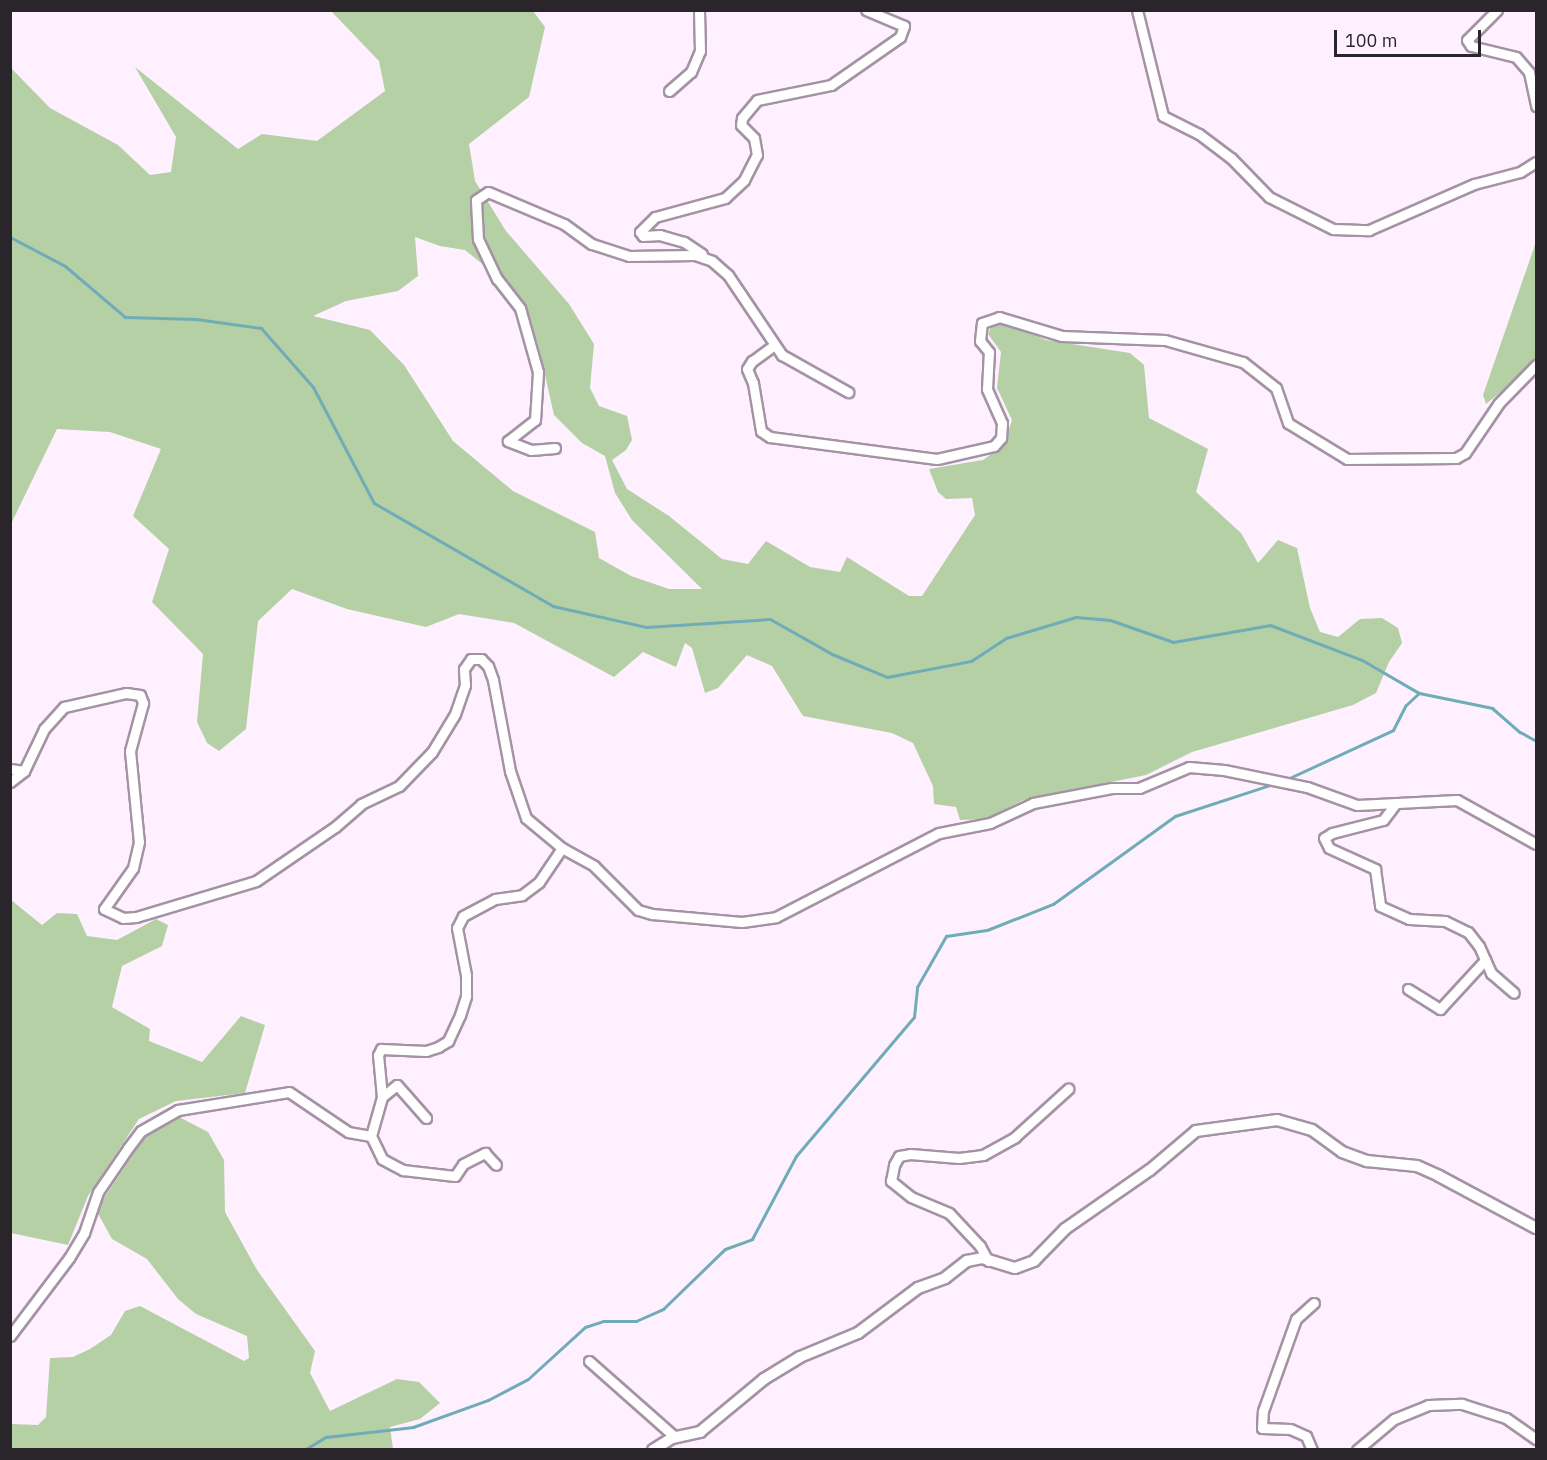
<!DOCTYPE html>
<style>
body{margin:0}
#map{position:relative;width:1547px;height:1460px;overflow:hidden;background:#fef0ff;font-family:"IBM Plex Sans",sans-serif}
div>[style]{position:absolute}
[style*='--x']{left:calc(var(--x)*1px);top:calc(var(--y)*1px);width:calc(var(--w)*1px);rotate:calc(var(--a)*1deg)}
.forest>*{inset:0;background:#b5d0a5}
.stream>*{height:3px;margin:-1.5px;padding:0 1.5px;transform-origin:1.5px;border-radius:1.5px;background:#6facb7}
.roads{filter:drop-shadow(2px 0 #a493a5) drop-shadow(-2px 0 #a493a5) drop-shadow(0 2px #a493a5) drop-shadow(0 -2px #a493a5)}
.minor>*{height:9px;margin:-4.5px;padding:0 4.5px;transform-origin:4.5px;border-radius:4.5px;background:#fff}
.tertiary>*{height:10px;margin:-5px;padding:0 5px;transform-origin:5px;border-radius:5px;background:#fff}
span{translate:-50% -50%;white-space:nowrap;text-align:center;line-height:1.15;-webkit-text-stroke:4.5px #fef0ff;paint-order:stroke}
.frame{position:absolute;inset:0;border:12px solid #2a242b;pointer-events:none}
.scale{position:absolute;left:1334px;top:30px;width:147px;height:27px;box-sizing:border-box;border:3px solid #2a242b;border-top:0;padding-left:8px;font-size:18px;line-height:21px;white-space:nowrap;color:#2a242b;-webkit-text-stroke:4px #fef0ff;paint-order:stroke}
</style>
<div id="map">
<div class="forest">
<i style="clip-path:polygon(evenodd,331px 11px,533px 11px,545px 27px,529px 97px,469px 144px,475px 181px,506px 231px,569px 304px,594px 344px,590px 388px,599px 406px,627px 416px,632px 440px,626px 450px,612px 460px,627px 489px,669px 516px,722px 559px,748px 564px,766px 541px,810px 567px,840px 572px,847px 557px,909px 596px,922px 596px,975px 515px,972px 498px,946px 499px,938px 492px,929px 469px,983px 460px,1004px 445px,1012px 420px,997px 388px,1001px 352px,988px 334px,992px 325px,1009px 325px,1046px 340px,1130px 353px,1144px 365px,1149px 418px,1208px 449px,1196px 492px,1241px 533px,1258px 563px,1278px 540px,1297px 548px,1310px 608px,1320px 632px,1338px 637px,1360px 619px,1382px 618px,1398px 628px,1402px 643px,1389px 662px,1376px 693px,1353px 705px,1192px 752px,1146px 775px,1023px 800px,986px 819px,960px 820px,956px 807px,934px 804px,933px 786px,913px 743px,892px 733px,803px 716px,772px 666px,747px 655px,718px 688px,705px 693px,692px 648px,685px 643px,676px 667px,643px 652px,614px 677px,514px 623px,459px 614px,426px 627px,347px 609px,292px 589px,258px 621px,246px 729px,219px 751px,207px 743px,197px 722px,203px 654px,152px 602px,169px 549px,133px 516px,161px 449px,110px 432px,57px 429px,11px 524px,11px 68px,50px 108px,118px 145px,150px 175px,171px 172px,176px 137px,135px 67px,238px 149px,262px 134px,317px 141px,385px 91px,379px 61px,331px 11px,415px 237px,440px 246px,465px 250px,516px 291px,527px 309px,539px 348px,554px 415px,582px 443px,605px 456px,615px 493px,632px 520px,702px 589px,669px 589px,631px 576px,599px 558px,595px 532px,513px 491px,453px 441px,404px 365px,370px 330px,313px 316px,346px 301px,398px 291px,418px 276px,415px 237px)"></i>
<i style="clip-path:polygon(1536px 242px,1536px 363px,1486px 404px,1483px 395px)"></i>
<i style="clip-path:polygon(11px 900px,42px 925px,57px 913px,77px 914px,87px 936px,117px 940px,156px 919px,168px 925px,162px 946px,122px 966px,112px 1007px,150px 1029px,149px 1041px,202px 1062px,241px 1016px,265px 1025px,245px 1093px,176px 1101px,139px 1119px,88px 1196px,68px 1245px,11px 1233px)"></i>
<i style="clip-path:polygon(179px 1117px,208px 1132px,224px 1160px,225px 1212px,257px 1270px,315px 1351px,310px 1373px,330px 1411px,397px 1379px,419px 1382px,440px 1403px,420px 1419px,390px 1427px,393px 1449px,11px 1450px,11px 1424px,38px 1425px,46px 1417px,50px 1358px,73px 1357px,90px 1349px,111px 1335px,125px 1311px,140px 1306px,244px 1361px,249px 1358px,247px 1336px,196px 1314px,178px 1299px,147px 1259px,112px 1239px,96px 1210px,147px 1134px)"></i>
</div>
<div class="stream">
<i style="--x:10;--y:237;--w:62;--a:27.8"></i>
<i style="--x:65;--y:266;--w:79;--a:40.4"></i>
<i style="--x:125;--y:317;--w:71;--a:1.6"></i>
<i style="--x:196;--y:319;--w:66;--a:7.9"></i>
<i style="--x:261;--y:328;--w:79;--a:48.6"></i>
<i style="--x:313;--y:387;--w:131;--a:62.3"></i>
<i style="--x:374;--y:503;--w:207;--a:29.9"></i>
<i style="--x:553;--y:606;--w:95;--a:12.7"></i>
<i style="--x:646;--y:627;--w:124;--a:-3.7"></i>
<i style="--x:770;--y:619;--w:71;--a:29.4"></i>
<i style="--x:832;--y:654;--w:60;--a:22.7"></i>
<i style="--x:887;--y:677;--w:86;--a:-10.8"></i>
<i style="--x:971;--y:661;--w:42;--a:-33.3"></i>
<i style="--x:1006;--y:638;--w:73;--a:-16.7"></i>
<i style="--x:1076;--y:617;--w:34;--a:5"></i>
<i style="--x:1110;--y:620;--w:67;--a:19.2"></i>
<i style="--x:1173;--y:642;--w:98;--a:-9.9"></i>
<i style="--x:1270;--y:625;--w:98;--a:20.8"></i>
<i style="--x:1362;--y:660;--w:66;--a:30.1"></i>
<i style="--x:1285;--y:780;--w:119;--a:-24.8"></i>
<i style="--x:1393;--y:730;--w:28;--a:-63"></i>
<i style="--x:1406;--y:705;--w:18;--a:-43"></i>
<i style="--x:1419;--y:693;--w:75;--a:11.6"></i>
<i style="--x:1492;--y:708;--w:37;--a:41"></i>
<i style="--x:1520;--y:732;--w:18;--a:29"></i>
<i style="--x:304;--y:1450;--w:26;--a:-31"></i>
<i style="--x:326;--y:1437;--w:88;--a:-6.6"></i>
<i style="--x:413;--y:1427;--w:80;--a:-19.8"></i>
<i style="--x:488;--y:1400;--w:45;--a:-27.7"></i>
<i style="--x:528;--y:1379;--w:77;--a:-42.4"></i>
<i style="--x:585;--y:1327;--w:19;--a:-18"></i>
<i style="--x:603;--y:1321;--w:33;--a:0"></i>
<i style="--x:636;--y:1321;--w:30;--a:-24"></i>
<i style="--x:663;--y:1309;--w:86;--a:-44.1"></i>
<i style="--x:725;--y:1249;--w:29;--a:-20"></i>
<i style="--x:752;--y:1239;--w:94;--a:-62.1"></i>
<i style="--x:796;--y:1156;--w:182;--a:-49.7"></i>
<i style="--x:914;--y:1017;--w:30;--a:-84"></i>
<i style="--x:917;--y:987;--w:59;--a:-60.4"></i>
<i style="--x:946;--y:936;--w:41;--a:-8.3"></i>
<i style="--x:987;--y:930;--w:71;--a:-21.5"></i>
<i style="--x:1053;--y:904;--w:150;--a:-35.8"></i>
<i style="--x:1175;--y:816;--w:106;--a:-18.1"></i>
</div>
<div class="roads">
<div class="minor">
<i style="--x:1137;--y:10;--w:109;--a:76.2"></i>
<i style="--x:1163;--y:116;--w:40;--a:26.6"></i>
<i style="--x:1199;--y:134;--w:40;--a:37"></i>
<i style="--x:1231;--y:158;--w:54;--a:45.7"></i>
<i style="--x:1269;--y:197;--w:72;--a:26.6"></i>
<i style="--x:1333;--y:229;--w:36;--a:2"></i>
<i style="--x:1369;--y:230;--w:115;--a:-23.7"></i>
<i style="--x:1474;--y:184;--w:48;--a:-14.6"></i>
<i style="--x:1520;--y:172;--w:19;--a:-32"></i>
<i style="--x:1497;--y:10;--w:42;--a:135"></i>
<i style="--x:1467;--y:40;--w:7;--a:56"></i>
<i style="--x:1471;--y:46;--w:46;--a:13.7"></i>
<i style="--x:1516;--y:57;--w:20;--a:49"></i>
<i style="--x:1529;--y:72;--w:35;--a:78"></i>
<i style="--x:669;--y:91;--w:29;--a:-41"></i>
<i style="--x:691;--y:72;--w:23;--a:-67"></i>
<i style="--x:700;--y:51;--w:41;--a:-91.4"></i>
<i style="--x:702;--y:254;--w:22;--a:-146"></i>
<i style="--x:684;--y:242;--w:25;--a:-164"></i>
<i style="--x:660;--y:235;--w:17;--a:177"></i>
<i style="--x:643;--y:236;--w:5;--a:-127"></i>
<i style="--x:640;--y:232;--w:21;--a:-45"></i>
<i style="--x:655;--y:217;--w:73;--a:-15.2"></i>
<i style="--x:725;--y:198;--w:26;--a:-43"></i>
<i style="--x:744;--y:180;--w:28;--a:-63"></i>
<i style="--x:757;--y:155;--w:17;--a:-100"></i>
<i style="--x:754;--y:138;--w:18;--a:-135"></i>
<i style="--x:741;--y:125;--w:7;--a:-82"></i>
<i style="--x:742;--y:118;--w:23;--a:-50"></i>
<i style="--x:757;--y:100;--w:76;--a:-11.5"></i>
<i style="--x:831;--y:85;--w:84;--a:-34.8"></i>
<i style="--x:900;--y:37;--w:12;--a:-70"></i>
<i style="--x:904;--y:26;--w:41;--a:-157.2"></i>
<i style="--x:773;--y:346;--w:26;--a:144"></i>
<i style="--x:752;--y:361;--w:9;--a:122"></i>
<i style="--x:747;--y:369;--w:15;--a:67"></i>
<i style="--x:753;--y:383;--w:49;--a:80.5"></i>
<i style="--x:761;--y:431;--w:11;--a:34"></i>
<i style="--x:770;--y:437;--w:168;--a:7.5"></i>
<i style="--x:937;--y:459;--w:58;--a:-12.8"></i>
<i style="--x:994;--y:446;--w:11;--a:-49"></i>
<i style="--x:1001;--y:438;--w:15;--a:-86"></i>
<i style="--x:1002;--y:423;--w:37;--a:-114"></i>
<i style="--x:987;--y:389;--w:37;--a:-87"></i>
<i style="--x:989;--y:352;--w:14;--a:-129"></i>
<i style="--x:980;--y:341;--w:18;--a:-84"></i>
<i style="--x:982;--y:323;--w:18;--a:-19"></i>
<i style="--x:999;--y:317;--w:66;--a:16.8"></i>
<i style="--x:1062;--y:336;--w:103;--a:2.2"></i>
<i style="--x:1165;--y:340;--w:81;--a:15.8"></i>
<i style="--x:1243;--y:362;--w:42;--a:38.2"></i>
<i style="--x:1276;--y:388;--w:37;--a:71"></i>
<i style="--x:1288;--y:423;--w:69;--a:31.4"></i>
<i style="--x:1347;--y:459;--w:109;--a:-0.5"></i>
<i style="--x:1456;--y:458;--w:10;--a:-29"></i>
<i style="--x:1465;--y:453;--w:60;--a:-55.8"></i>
<i style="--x:1499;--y:403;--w:53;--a:-45.8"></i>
<i style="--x:555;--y:448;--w:24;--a:175"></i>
<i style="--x:531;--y:450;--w:25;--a:-159"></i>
<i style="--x:508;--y:441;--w:34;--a:-38"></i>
<i style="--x:535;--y:420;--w:48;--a:-86.4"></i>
<i style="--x:538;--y:372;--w:66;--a:-105.7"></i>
<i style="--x:520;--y:308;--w:37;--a:-128"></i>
<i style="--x:497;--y:279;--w:44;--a:-115.4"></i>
<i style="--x:478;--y:239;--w:39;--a:-93"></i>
<i style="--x:476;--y:200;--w:14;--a:-34"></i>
<i style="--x:488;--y:192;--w:82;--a:22.8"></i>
<i style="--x:564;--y:224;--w:34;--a:36"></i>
<i style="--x:592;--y:244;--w:39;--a:18"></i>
<i style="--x:629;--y:256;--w:66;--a:-0.9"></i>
<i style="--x:695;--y:255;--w:18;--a:19"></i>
<i style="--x:712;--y:261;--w:21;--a:41"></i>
<i style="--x:728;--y:275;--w:97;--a:56"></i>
<i style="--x:782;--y:355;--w:76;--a:29.3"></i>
<i style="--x:10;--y:769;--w:14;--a:8"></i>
<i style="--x:24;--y:771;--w:47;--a:-64.5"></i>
<i style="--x:44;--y:729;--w:30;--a:-48"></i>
<i style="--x:64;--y:707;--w:64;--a:-12.7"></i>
<i style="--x:126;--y:693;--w:14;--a:8"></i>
<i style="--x:140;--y:695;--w:9;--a:69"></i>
<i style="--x:143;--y:703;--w:50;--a:105.2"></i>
<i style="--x:130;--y:751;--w:91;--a:84.4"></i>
<i style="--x:139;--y:842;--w:27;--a:103"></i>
<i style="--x:133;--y:868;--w:50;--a:125.3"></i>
<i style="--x:104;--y:909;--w:21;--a:25"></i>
<i style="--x:123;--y:918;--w:13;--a:-4"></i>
<i style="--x:136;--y:917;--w:125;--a:-16.7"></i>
<i style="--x:256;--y:881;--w:96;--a:-34.4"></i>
<i style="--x:335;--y:827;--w:35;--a:-41"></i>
<i style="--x:361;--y:804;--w:42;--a:-25.3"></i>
<i style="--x:399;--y:786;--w:47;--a:-45.9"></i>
<i style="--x:432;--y:752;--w:44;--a:-58.8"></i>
<i style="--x:455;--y:714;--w:31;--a:-71"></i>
<i style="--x:465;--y:685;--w:16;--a:-94"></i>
<i style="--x:464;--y:669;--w:12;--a:-55"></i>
<i style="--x:471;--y:659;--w:10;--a:0"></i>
<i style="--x:481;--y:659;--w:10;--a:45"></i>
<i style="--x:488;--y:666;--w:15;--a:70"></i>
<i style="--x:493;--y:680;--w:93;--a:79.4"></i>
<i style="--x:510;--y:771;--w:50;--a:71.2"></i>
<i style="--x:526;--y:818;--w:47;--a:39.8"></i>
<i style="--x:562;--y:848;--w:37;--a:29"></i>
<i style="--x:594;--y:866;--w:62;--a:45"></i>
<i style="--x:638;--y:910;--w:15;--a:16"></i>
<i style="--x:652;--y:914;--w:90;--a:5.1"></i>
<i style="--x:742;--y:922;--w:34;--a:-8"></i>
<i style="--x:776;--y:917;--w:183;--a:-27.3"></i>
<i style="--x:939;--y:833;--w:52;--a:-11.1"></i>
<i style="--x:990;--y:823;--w:47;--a:-24.9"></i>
<i style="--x:1033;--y:803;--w:80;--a:-10.8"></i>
<i style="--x:1112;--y:788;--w:27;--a:0"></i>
<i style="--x:1139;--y:788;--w:54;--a:-22.8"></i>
<i style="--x:1189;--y:767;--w:35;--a:5"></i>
<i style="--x:1224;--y:770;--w:85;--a:11.6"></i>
<i style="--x:1307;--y:787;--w:53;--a:19.8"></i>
<i style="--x:1357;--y:805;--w:100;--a:-2.9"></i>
<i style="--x:1457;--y:800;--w:90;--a:29.1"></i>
<i style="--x:10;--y:782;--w:18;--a:-38"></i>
<i style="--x:1396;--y:803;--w:21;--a:127"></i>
<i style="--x:1383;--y:820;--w:53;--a:165.7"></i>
<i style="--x:1332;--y:833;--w:9;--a:148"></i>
<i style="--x:1324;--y:838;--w:11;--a:63"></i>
<i style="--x:1329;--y:848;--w:51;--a:24.5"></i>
<i style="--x:1375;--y:869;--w:37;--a:82"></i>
<i style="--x:1380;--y:906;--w:32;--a:24"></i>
<i style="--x:1409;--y:919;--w:36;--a:3"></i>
<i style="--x:1445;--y:921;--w:25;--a:26"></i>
<i style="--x:1468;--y:932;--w:18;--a:52"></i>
<i style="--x:1479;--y:946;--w:30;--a:66"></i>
<i style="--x:1491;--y:973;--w:30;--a:41"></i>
<i style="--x:1408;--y:989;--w:38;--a:32"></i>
<i style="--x:1440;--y:1009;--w:67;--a:-47.4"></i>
<i style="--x:382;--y:1097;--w:42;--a:-95.4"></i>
<i style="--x:378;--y:1055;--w:7;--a:-63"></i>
<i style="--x:381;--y:1049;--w:45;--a:2.5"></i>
<i style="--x:426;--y:1051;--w:13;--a:-18"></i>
<i style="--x:438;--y:1047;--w:12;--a:-31"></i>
<i style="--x:448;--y:1041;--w:29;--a:-65"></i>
<i style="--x:460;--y:1015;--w:20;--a:-72"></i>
<i style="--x:466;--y:996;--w:21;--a:-90"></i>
<i style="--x:466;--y:975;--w:48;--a:-100.8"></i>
<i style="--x:457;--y:928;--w:13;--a:-63"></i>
<i style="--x:463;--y:916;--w:36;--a:-28"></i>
<i style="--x:495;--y:899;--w:27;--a:-8"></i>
<i style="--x:522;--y:895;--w:21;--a:-37"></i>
<i style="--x:539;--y:882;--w:41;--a:-55.9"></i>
<i style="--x:371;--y:1136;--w:41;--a:-74.2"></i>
<i style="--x:382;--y:1097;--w:19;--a:-39"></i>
<i style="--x:397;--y:1085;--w:44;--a:48.7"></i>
<i style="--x:988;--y:1261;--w:17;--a:-118"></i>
<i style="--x:980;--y:1246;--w:45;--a:-133.2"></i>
<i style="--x:949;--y:1213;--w:41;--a:-157.2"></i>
<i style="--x:911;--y:1197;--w:26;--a:-141"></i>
<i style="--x:891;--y:1181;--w:16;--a:-79"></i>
<i style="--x:894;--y:1165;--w:10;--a:-61"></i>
<i style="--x:899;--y:1156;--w:11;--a:-10"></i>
<i style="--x:910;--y:1154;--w:49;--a:4.7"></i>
<i style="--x:959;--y:1158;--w:24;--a:-7"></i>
<i style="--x:983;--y:1155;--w:37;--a:-29"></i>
<i style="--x:1015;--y:1137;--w:72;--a:-42.2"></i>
<i style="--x:10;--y:1336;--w:98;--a:-52.9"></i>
<i style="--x:69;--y:1258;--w:29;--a:-59"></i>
<i style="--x:84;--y:1233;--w:43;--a:-71.1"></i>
<i style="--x:98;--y:1192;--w:53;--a:-55.7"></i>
<i style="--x:128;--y:1148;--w:21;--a:-53"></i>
<i style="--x:141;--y:1131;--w:43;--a:-29.6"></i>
<i style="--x:178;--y:1110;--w:112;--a:-9.2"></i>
<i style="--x:289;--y:1092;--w:71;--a:34.1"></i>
<i style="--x:348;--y:1132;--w:23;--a:10"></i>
<i style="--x:371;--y:1136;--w:25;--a:64"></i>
<i style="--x:382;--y:1159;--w:24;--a:28"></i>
<i style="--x:403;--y:1170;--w:52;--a:6.6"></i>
<i style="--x:455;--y:1176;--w:14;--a:-56"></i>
<i style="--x:463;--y:1164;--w:25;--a:-27"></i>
<i style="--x:485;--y:1153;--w:16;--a:47"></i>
<i style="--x:589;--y:1361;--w:115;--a:41.5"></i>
<i style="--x:1312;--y:1450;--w:15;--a:-113"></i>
<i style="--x:1306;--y:1436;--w:17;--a:-156"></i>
<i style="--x:1290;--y:1429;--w:28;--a:-178"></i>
<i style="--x:1262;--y:1428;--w:17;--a:-87"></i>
<i style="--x:1263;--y:1411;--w:98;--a:-70.3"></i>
<i style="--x:1296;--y:1319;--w:24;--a:-42"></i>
<i style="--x:1357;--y:1450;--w:48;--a:-40"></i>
<i style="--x:1394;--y:1419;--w:37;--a:-22"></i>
<i style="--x:1428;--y:1405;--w:34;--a:-2"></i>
<i style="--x:1462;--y:1404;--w:46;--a:17.7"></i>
<i style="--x:1506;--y:1418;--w:37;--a:35"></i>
</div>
<div class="tertiary">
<i style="--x:653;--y:1450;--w:22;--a:-32"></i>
<i style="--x:672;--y:1438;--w:29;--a:-12"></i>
<i style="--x:700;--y:1432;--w:83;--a:-39.6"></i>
<i style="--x:764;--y:1379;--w:42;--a:-31.4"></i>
<i style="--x:800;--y:1357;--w:63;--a:-22.5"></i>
<i style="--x:858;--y:1333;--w:75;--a:-36.9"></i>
<i style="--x:918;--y:1288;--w:29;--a:-20"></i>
<i style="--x:945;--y:1278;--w:28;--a:-38"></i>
<i style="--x:967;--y:1261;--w:15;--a:-11"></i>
<i style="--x:982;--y:1258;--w:34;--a:17"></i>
<i style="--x:1015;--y:1268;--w:20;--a:-20"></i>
<i style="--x:1034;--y:1261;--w:45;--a:-45.9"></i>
<i style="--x:1065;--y:1229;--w:103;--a:-34.8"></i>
<i style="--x:1150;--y:1170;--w:60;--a:-40.3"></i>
<i style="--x:1196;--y:1131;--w:82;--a:-7.7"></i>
<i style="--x:1277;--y:1120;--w:36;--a:16"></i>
<i style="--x:1312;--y:1130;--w:37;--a:36"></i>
<i style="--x:1342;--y:1152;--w:27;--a:20"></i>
<i style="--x:1367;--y:1161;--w:50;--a:5.7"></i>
<i style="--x:1417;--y:1166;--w:24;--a:24"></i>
<i style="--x:1439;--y:1176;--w:110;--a:28.2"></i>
</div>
</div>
<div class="frame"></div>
<div class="scale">100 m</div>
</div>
